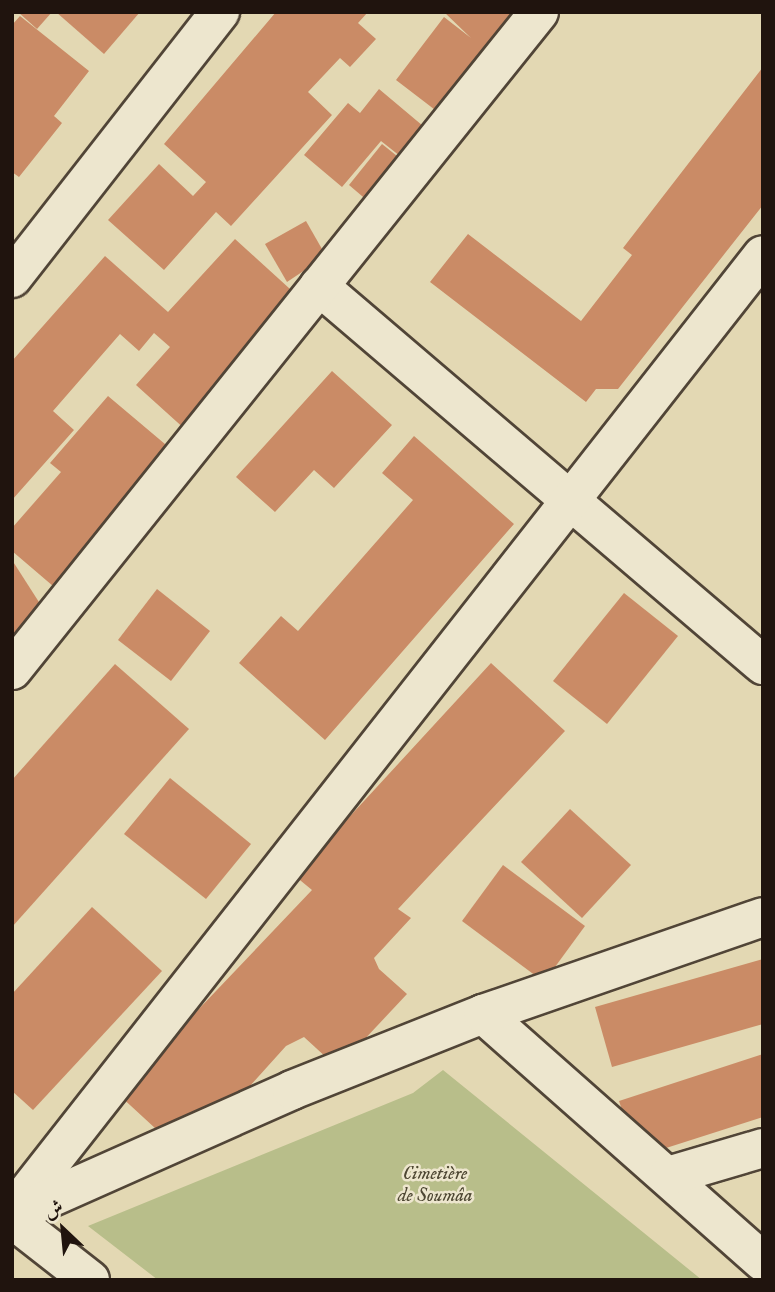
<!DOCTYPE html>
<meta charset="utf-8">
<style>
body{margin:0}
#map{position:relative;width:775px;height:1292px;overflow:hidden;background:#e3d8b3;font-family:"IM FELL English",Amiri,serif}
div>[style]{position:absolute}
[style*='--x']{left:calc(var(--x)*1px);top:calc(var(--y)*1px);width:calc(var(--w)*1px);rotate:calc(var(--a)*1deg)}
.green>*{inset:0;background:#b8be8a}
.building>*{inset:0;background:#ca8b66}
.roads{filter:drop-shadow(2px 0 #514537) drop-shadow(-2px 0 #514537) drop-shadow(0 2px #514537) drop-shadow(0 -2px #514537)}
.street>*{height:38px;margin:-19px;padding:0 19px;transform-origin:19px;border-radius:19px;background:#ede6ce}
span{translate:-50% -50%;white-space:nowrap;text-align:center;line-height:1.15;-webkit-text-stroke:5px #ede6ce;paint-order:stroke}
.park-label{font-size:19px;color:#4e4733;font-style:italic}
.frame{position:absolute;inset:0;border:14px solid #20140e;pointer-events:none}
.north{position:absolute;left:28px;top:1194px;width:70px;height:70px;-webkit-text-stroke:5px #ede6ce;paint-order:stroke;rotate:334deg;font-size:19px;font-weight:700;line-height:28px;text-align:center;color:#20140e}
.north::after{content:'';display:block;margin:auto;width:24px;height:32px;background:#20140e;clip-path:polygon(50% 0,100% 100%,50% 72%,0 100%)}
</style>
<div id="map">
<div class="green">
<i style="clip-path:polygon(443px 1070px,702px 1280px,158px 1280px,88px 1226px,413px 1093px)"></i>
</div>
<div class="building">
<i style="clip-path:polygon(18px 12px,52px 12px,37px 29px)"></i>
<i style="clip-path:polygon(56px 12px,140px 12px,104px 54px)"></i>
<i style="clip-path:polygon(276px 12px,368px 12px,358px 23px,376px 39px,350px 67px,340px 58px,308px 92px,332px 115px,231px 226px,216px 212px,164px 270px,108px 220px,159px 164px,193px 196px,206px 182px,164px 144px)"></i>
<i style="clip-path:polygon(444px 12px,530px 12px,443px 116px,396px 80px,444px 17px,471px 38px)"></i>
<i style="clip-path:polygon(20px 16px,89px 71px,54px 116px,62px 123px,19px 177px,12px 172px,12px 25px)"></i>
<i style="clip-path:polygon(763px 67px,763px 205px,618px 389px,596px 389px,586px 402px,430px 282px,468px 234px,581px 321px,632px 255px,623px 248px)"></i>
<i style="clip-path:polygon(379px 89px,429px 131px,405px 160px,381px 141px,342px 187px,304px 155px,348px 103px,360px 113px)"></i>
<i style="clip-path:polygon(382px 144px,402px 160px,369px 202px,349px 185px)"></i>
<i style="clip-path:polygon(306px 221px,326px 256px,287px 282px,265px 244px)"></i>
<i style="clip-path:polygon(235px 239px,312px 309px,187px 431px,136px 385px,170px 347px,154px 333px,139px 351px,120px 334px,53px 411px,74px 430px,12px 500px,12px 361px,105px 256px,168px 312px)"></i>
<i style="clip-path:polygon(332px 371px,392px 425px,334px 488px,314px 470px,275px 512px,236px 477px)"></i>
<i style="clip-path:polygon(108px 396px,178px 455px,60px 592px,12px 551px,12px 528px,61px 472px,50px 463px)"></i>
<i style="clip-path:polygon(414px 436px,514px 524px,325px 740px,239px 663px,281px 616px,298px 631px,413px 500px,382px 473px)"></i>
<i style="clip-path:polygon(12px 560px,53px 624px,12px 650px)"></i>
<i style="clip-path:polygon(157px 589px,210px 631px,171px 681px,118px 640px)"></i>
<i style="clip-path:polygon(624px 593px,678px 636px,607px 724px,553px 681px)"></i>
<i style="clip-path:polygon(491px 663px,565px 731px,398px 909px,411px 918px,374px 958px,379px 969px,407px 994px,362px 1042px,328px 1059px,304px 1037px,286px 1046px,249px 1087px,156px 1129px,118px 1094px,312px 890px,295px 876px)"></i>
<i style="clip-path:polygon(115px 664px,189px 729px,12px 927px,12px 780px)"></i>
<i style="clip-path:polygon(170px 778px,251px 844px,206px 899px,124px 834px)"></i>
<i style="clip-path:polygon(570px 809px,631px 865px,582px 918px,521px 862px)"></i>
<i style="clip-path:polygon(503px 865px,585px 926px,544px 982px,462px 921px)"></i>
<i style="clip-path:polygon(92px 907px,162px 971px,33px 1110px,12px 1091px,12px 994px)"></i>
<i style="clip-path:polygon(763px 959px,763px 1024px,612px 1067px,595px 1007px)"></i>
<i style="clip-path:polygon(763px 1054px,763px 1117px,638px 1157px,619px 1101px)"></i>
</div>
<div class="roads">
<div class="street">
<i style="--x:12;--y:278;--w:338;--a:-52"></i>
<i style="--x:319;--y:286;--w:584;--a:40.48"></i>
<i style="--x:12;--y:670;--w:843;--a:-51.31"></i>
<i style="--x:483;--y:1014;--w:374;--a:41.5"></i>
<i style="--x:668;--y:1176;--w:99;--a:-16.4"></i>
<i style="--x:12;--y:1212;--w:1216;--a:-51.88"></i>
<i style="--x:14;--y:1214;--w:304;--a:-24"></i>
<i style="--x:292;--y:1090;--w:206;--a:-21.7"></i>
<i style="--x:483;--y:1014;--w:296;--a:-19.1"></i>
<i style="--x:12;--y:1219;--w:99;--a:38"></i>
</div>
</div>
<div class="park-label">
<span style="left:435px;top:1186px">Cimetière<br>de Soumâa</span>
</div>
<div class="frame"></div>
<div class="north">ش</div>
</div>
